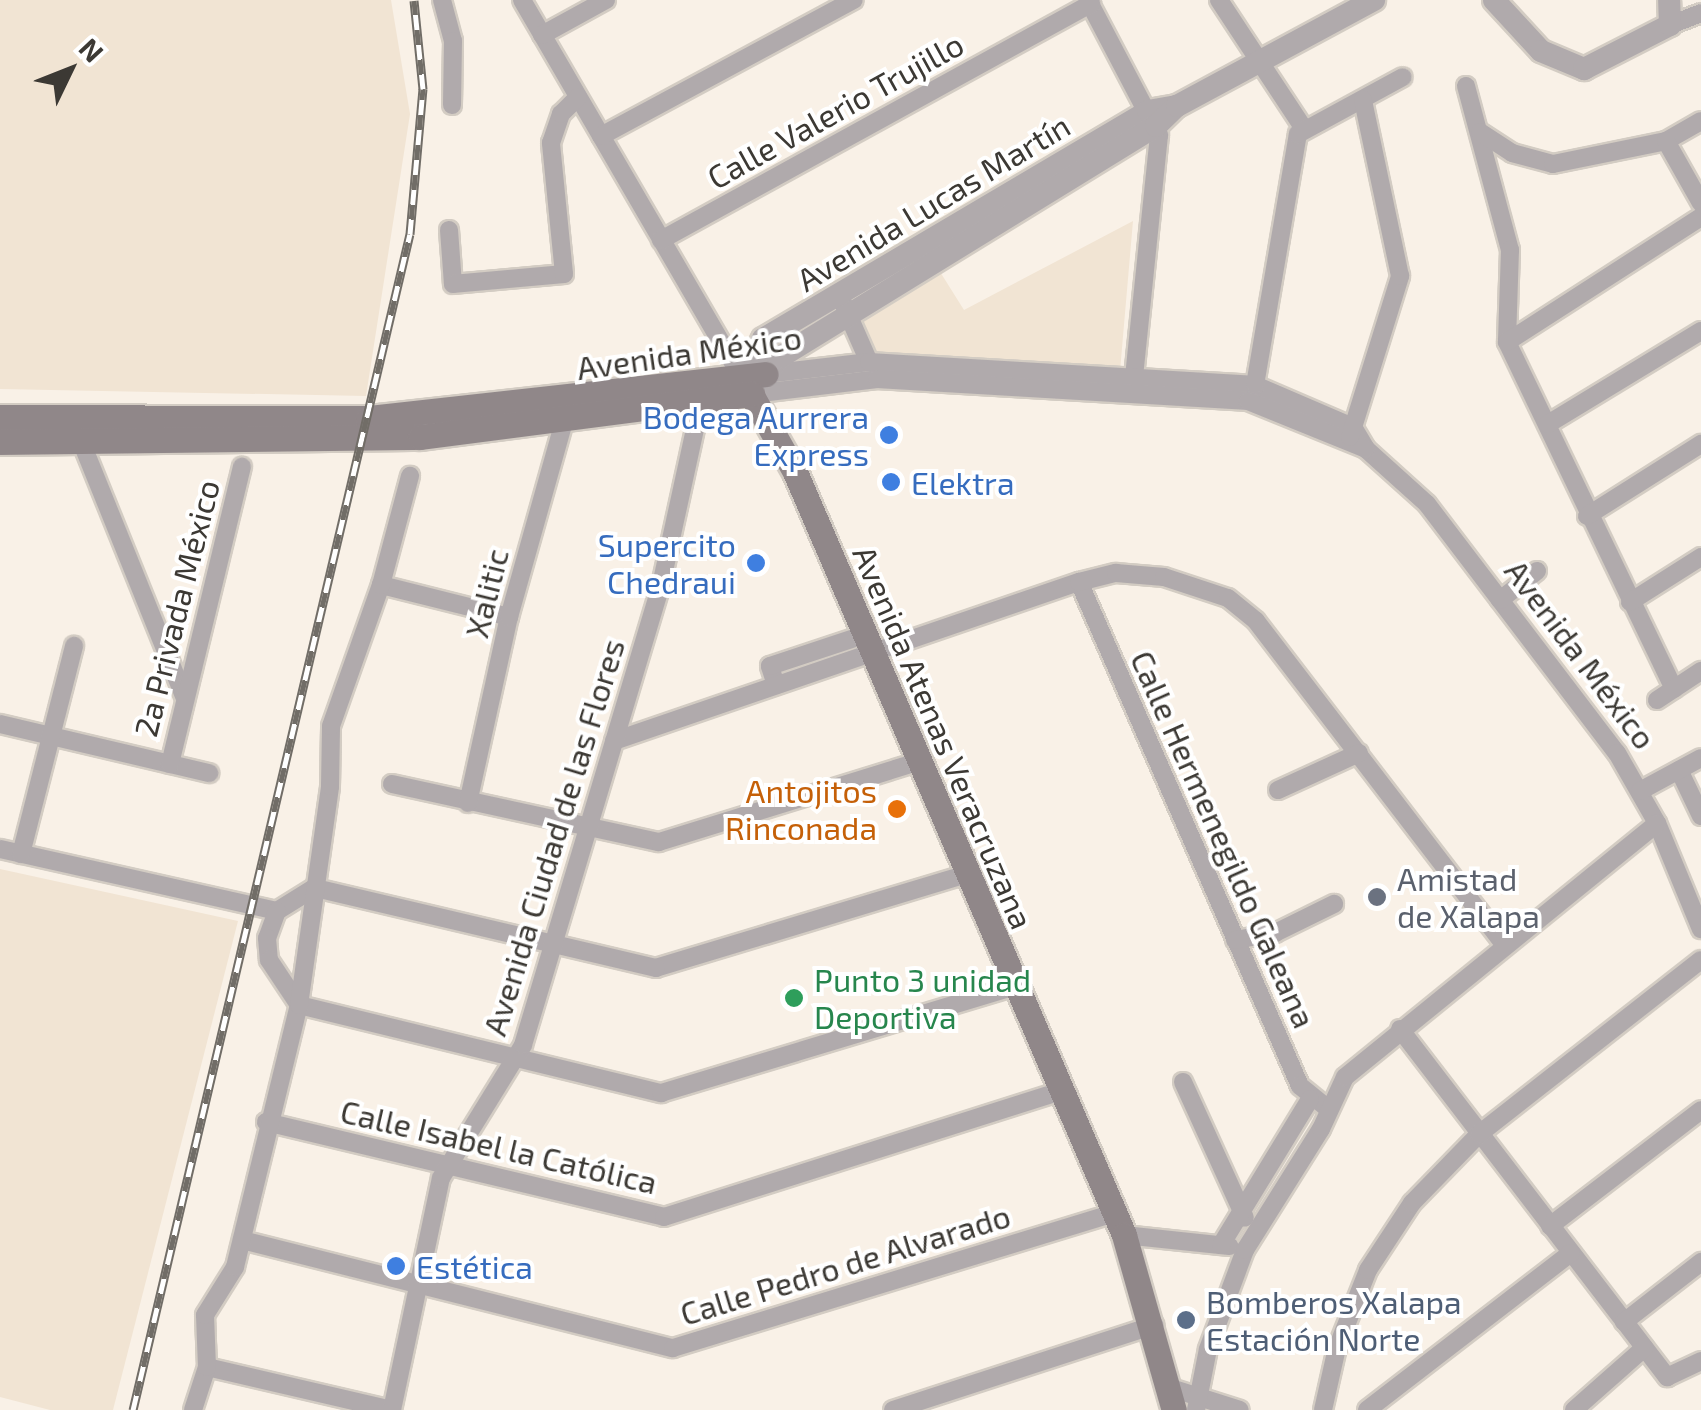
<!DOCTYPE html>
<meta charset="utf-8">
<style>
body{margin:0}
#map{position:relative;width:1701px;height:1410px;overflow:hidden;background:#f9f1e7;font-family:"Exo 2",sans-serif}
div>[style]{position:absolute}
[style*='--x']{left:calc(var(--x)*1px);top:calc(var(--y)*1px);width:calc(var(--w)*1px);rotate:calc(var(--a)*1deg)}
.built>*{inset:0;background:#f1e4d3}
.roads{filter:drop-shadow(2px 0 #d3ccc3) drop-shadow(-2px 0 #d3ccc3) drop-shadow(0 2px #d3ccc3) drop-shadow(0 -2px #d3ccc3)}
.minor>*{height:18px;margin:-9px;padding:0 9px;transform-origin:9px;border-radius:9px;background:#b0aaac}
.tertiary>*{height:22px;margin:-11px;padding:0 11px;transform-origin:11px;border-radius:11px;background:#b0aaac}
.secondary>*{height:25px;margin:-12.5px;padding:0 12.5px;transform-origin:12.5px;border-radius:12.5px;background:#908789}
.rail>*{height:9px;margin-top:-4.5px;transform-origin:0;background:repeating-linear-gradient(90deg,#fff 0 15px,#716d67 0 30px);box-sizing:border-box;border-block:2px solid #716d67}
.dots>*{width:28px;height:28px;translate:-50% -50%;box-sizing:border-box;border:5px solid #fff;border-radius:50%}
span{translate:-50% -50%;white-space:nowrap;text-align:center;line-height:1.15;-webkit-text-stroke:8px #fff;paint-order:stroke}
.street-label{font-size:32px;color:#3c3934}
.shop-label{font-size:32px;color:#366cbe}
.right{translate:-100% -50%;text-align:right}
.left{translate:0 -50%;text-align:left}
.food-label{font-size:32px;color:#c56008}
.worship-label{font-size:32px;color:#5b616d}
.leisure-label{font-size:32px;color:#27864d}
.service-label{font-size:32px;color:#4e5e75}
.north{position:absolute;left:20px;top:20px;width:100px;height:100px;-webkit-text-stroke:8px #fff;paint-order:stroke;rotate:47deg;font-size:28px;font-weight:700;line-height:40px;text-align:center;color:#3c3934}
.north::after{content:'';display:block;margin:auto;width:35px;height:45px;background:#3c3934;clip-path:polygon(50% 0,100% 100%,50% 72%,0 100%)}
</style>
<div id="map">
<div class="built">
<i style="clip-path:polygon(0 0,391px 0,410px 114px,366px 396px,0 389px)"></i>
<i style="clip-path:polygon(1133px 221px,1120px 371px,877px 355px,856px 316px,937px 267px,964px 310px)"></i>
<i style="clip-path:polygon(0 869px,238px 921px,113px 1410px,50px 1410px,0 1397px)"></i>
</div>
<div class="roads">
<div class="minor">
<i style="--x:442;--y:0;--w:42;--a:75"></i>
<i style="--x:453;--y:41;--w:64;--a:90.9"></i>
<i style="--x:522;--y:0;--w:437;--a:59.8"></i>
<i style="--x:1088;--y:0;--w:153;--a:62.3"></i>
<i style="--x:1159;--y:135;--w:251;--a:95.9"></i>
<i style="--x:1219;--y:0;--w:154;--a:56.6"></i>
<i style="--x:1670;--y:25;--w:33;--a:-21"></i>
<i style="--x:542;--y:35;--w:73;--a:-28.7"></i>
<i style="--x:1466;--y:86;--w:170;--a:75"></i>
<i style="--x:1510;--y:250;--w:92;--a:91.9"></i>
<i style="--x:1507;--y:342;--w:385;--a:64.3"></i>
<i style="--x:1480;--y:132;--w:38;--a:33"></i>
<i style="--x:1512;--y:153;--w:42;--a:15"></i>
<i style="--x:1553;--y:164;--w:115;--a:-11.5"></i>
<i style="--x:1666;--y:141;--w:40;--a:-29.7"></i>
<i style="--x:601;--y:136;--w:287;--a:-28.3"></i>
<i style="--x:1666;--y:141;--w:71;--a:60.6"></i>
<i style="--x:449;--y:230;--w:54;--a:85.8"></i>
<i style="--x:453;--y:284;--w:111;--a:-5.1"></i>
<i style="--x:564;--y:274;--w:132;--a:-95.7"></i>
<i style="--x:551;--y:143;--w:31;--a:-71"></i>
<i style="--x:561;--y:114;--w:24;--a:-45"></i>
<i style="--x:661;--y:240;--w:491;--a:-28.8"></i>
<i style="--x:843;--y:303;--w:64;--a:66.2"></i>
<i style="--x:1507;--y:342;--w:231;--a:-32.8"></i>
<i style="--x:766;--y:374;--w:104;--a:-6.6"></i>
<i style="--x:869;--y:362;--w:387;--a:3.4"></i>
<i style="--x:1255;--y:385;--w:107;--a:23.2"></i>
<i style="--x:1353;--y:427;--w:26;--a:59"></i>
<i style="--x:1366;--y:449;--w:82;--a:42"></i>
<i style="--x:1427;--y:504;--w:313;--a:52.7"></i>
<i style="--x:1617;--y:753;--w:81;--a:60.3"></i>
<i style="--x:1657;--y:823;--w:115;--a:67.5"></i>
<i style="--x:1255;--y:385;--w:255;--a:-80.3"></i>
<i style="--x:1298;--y:134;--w:119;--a:-28.5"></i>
<i style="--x:752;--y:394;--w:126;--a:-6.8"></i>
<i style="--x:877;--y:379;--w:372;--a:3.4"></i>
<i style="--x:1248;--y:401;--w:127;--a:22.1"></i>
<i style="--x:1548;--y:424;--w:179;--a:-31.3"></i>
<i style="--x:1350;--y:437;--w:169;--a:-72.7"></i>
<i style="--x:1400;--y:276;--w:180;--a:-101.9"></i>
<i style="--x:85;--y:451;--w:264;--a:68"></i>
<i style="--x:1587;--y:516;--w:135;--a:-32.3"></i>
<i style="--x:1079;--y:582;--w:550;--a:66.32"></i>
<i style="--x:1300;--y:1086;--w:35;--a:39"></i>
<i style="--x:381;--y:585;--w:132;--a:14"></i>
<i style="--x:1500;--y:600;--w:47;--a:-38.1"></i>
<i style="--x:1630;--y:602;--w:84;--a:-32.4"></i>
<i style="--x:776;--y:685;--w:20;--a:-108"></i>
<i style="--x:770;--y:666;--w:99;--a:-18.3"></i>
<i style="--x:1657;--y:700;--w:53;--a:-33.4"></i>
<i style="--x:0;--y:724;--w:215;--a:13.2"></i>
<i style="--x:614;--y:741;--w:491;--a:-18.9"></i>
<i style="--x:1079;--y:582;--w:38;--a:-14"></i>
<i style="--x:1116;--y:573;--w:48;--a:4.8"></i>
<i style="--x:1164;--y:577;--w:67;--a:18.2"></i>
<i style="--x:1228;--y:598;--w:36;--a:39"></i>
<i style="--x:1256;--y:621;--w:409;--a:52.5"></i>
<i style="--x:170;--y:764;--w:306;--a:-76.4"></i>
<i style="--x:1679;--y:770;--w:51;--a:64.4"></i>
<i style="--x:392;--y:784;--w:273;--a:12.3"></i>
<i style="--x:659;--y:842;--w:273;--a:-17.2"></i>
<i style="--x:1278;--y:790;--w:89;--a:-24.6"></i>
<i style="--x:1640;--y:791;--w:69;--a:-28.4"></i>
<i style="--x:468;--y:803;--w:190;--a:-77.6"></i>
<i style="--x:509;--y:617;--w:214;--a:-74.3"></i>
<i style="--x:0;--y:849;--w:284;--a:12.6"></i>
<i style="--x:21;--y:854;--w:215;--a:-75.7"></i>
<i style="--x:967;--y:874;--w:325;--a:163.2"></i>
<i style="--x:656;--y:968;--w:351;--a:-166.8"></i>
<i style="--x:314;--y:888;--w:44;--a:148.1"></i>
<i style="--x:277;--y:911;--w:29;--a:110"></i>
<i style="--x:267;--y:938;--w:22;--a:85"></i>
<i style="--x:269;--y:960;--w:54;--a:56.3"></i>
<i style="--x:299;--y:1005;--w:373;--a:13.7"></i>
<i style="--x:661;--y:1093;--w:370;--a:-16.8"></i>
<i style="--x:1235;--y:940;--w:41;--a:-9.9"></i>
<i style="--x:1275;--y:933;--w:66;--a:-26.2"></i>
<i style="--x:1400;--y:1029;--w:439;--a:52.5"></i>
<i style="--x:1667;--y:1377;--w:38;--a:-25"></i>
<i style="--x:1183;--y:1082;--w:149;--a:65.5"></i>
<i style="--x:266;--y:1122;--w:409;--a:13.4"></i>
<i style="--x:664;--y:1217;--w:417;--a:-17.6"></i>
<i style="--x:1550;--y:1226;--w:190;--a:-37.5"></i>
<i style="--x:1124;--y:1235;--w:106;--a:6"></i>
<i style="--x:242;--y:1240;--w:444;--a:14.1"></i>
<i style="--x:673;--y:1348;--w:461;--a:-17"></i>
<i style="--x:1221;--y:1245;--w:171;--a:-58.6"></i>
<i style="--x:1624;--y:1322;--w:98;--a:-37.9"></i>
<i style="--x:207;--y:1367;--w:190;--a:13.1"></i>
<i style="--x:392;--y:1410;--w:237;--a:-78.1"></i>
<i style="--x:441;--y:1178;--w:156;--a:-58.3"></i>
<i style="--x:523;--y:1045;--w:480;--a:-73.3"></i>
<i style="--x:661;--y:585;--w:198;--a:-77.7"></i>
<i style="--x:1171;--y:1388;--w:72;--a:17.7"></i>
<i style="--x:193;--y:1410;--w:45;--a:-72"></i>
<i style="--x:207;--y:1367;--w:52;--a:-92.2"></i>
<i style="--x:205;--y:1315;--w:57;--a:-58"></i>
<i style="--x:235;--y:1267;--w:270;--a:-76.3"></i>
<i style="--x:299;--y:1005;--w:221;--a:-81.9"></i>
<i style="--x:330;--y:786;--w:60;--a:-89"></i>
<i style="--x:331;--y:726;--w:150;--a:-70.5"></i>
<i style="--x:381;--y:585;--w:113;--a:-75.1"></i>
<i style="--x:893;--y:1410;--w:275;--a:-18"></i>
<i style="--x:1196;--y:1410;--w:62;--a:-78.9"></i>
<i style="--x:1208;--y:1349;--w:106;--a:-69.5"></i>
<i style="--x:1245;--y:1250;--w:143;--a:-57.9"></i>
<i style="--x:1321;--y:1129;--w:57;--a:-65.2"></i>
<i style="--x:1345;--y:1077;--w:402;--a:-39.1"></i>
<i style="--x:1323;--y:1410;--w:64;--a:-77.3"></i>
<i style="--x:1337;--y:1348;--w:84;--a:-68.3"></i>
<i style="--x:1368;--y:1270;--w:80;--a:-56.7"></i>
<i style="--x:1412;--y:1203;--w:96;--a:-45.8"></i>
<i style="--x:1479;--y:1134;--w:282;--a:-38.1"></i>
<i style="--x:1367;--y:1410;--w:257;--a:-37.6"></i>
<i style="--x:1574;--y:1410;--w:94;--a:-41.5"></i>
</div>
<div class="tertiary">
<i style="--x:1494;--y:0;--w:69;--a:47.3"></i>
<i style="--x:1541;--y:51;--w:47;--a:22.7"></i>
<i style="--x:1584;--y:69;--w:97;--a:-27.1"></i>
<i style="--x:1670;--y:25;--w:25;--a:-92"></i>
<i style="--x:742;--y:378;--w:44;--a:-61.7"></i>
<i style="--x:763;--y:339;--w:447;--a:-30.6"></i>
<i style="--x:1148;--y:111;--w:29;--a:-10"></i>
<i style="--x:757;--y:387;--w:34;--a:-54"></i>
<i style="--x:777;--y:359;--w:445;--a:-31.6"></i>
<i style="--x:1156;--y:126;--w:29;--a:-44"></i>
<i style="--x:1177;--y:106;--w:224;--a:-28.3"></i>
</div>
<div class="secondary">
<i style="--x:742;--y:378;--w:108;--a:60.6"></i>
<i style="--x:795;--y:472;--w:831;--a:66.67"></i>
<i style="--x:1124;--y:1235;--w:182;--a:74.1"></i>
<i style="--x:0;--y:417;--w:368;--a:0.2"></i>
<i style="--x:368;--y:418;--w:400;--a:-6.3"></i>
<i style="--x:0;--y:442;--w:420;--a:-0.7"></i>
<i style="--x:420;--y:437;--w:335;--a:-7.4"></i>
</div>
</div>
<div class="rail">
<i style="--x:133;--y:1410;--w:1208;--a:-76.75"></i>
<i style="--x:410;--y:234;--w:146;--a:-84.9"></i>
<i style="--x:423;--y:89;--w:89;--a:-95.8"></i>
</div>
<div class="dots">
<i style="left:889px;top:435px;background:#3f7fe0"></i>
<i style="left:891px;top:482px;background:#3f7fe0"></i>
<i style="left:756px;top:563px;background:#3f7fe0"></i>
<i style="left:897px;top:809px;background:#e8710a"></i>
<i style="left:1377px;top:897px;background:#6b7280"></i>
<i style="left:794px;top:998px;background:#2e9e5b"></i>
<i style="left:396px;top:1266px;background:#3f7fe0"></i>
<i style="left:1186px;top:1320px;background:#5c6f8a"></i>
</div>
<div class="street-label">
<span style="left:835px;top:110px;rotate:-29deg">Calle Valerio Trujillo</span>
<span style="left:933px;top:202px;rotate:-31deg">Avenida Lucas Martín</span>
<span style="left:689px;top:352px;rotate:-8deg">Avenida México</span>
<span style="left:486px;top:593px;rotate:-76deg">Xalitic</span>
<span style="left:176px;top:608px;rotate:-76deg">2a Privada México</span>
<span style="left:1581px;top:654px;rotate:53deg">Avenida México</span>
<span style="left:944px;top:737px;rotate:67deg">Avenida Atenas Veracruzana</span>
<span style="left:553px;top:837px;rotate:-73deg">Avenida Ciudad de las Flores</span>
<span style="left:1224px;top:839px;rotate:66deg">Calle Hermenegildo Galeana</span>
<span style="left:499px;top:1146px;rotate:13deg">Calle Isabel la Católica</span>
<span style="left:845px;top:1264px;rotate:-17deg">Calle Pedro de Alvarado</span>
</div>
<div class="shop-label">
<span class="right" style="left:869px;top:435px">Bodega Aurrera<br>Express</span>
<span class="left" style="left:911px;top:482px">Elektra</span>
<span class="right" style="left:736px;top:563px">Supercito<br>Chedraui</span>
<span class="left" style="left:416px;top:1266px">Estética</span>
</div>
<div class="food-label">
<span class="right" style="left:877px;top:809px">Antojitos<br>Rinconada</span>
</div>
<div class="worship-label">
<span class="left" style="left:1397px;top:897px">Amistad<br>de Xalapa</span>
</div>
<div class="leisure-label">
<span class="left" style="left:814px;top:998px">Punto 3 unidad<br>Deportiva</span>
</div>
<div class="service-label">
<span class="left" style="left:1206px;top:1320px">Bomberos Xalapa<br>Estación Norte</span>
</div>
<div class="north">N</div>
</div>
